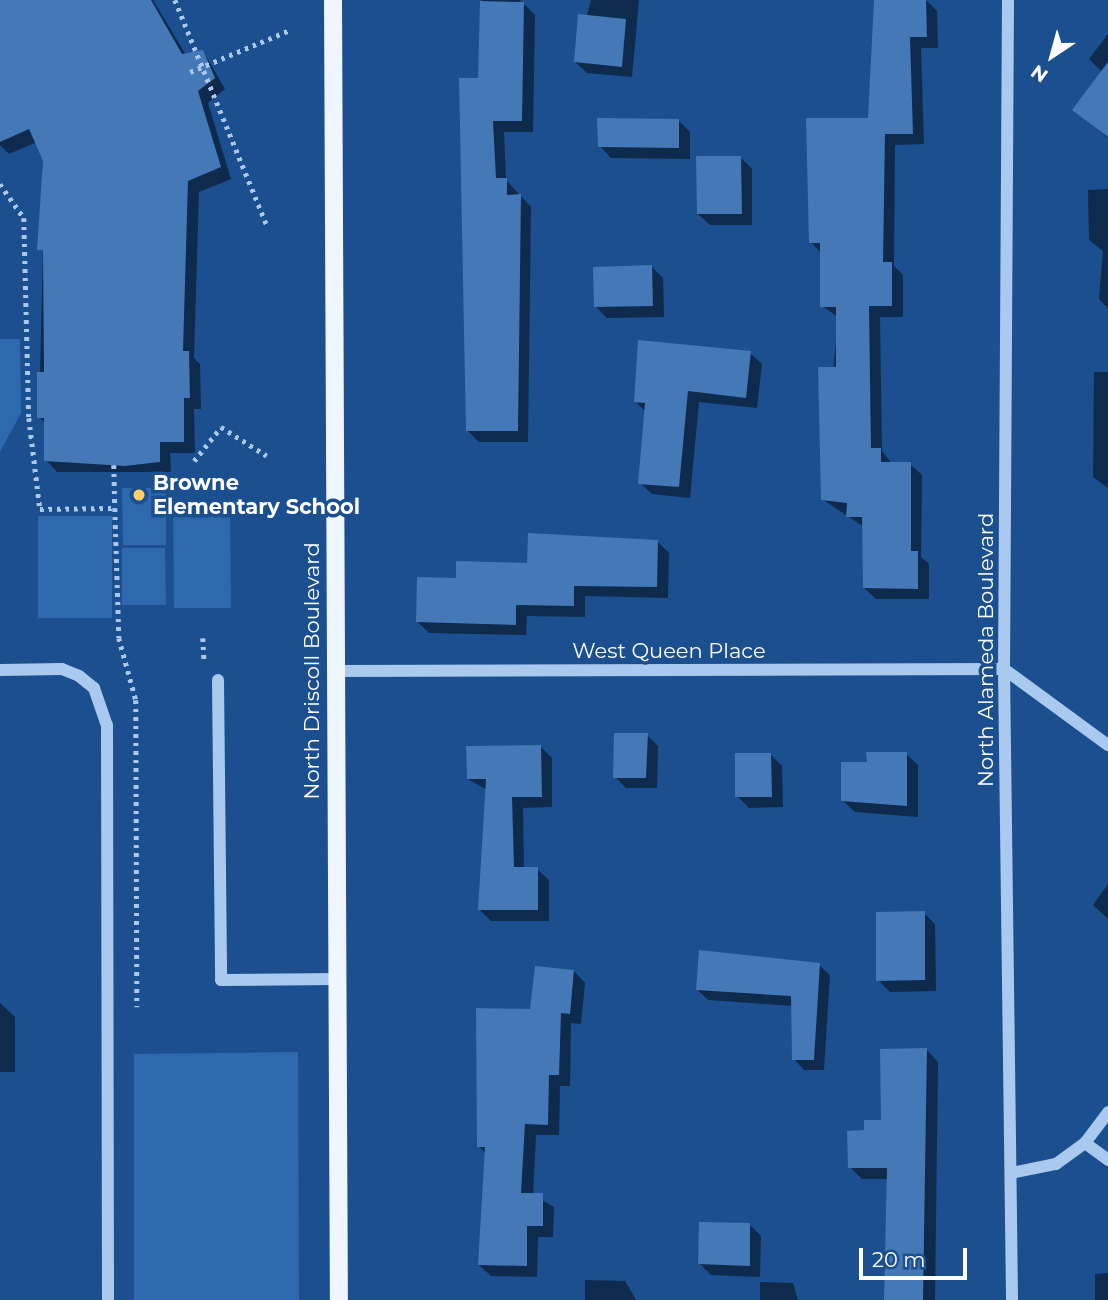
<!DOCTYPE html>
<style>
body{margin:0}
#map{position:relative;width:1108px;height:1300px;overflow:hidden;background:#1b4f8f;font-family:Montserrat,sans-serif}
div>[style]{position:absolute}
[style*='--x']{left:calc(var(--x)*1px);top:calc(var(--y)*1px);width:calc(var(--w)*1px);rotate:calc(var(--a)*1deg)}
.green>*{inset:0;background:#2e69ad}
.shadow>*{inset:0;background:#0007}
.building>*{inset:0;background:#4478b7}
.path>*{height:4.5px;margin-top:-2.25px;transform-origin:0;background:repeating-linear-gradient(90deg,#a9c9ee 0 3.5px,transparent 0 8.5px)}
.minor>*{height:12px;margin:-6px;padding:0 6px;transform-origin:6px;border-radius:6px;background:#a9c9ee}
.major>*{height:18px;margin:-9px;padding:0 9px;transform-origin:9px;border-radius:9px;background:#f0f6ff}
.dots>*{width:19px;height:19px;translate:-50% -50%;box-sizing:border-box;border:4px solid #1b4f8f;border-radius:50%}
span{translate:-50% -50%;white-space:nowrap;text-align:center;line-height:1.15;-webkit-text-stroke:7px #1b4f8f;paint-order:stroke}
.poi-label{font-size:21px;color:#fff;font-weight:700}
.left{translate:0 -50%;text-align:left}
.street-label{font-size:21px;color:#fff}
.north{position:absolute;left:1017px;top:21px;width:70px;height:70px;-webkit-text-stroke:5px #1b4f8f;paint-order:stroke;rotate:216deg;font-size:19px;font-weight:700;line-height:28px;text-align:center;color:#fff}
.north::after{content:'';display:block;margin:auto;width:24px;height:32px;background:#fff;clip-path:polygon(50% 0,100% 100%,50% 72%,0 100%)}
.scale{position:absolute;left:859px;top:1248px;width:108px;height:32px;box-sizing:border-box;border:4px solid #fff;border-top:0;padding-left:9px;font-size:21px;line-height:24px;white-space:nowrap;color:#fff;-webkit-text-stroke:5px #1b4f8f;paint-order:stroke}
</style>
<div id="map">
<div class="green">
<i style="clip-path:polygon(0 339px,20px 339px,21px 413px,0 452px)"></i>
<i style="clip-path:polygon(122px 488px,166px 488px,166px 545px,123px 545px)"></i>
<i style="clip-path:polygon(173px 501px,230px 501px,231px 608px,174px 608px)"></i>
<i style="clip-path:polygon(38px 516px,112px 516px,112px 618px,38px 618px)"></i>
<i style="clip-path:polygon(122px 548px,165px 548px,166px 605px,122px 605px)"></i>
<i style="clip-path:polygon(298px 1052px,299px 1300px,134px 1300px,134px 1054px)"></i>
</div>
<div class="shadow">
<i style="clip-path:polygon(0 0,153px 0,186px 55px,203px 51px,225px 89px,208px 103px,231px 179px,199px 192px,194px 358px,200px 364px,201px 409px,194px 409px,195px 453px,170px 453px,171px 472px,57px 472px,46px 460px,46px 424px,39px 417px,45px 161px,37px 142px,9px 154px,0 145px)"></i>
<i style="clip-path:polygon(482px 0,520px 0,535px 15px,533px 132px,504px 132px,506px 180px,531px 207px,528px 442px,479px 442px,468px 431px)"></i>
<i style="clip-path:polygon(591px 0,639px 0,632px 77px,587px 73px,575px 62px)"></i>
<i style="clip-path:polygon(926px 0,937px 11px,938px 48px,921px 48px,924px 144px,895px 145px,894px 266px,903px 275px,903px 317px,880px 317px,882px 451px,892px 464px,910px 464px,922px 475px,921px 557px,929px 564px,929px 599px,876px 599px,864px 588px,864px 527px,822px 499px,838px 317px,822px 306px,821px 253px,811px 242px)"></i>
<i style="clip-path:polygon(1108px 34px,1108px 138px,1074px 110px,1102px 72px,1089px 59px)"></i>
<i style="clip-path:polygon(678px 120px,690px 132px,690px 159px,611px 158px,600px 146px)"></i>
<i style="clip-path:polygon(740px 157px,752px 169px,752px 225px,710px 225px,698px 214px)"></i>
<i style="clip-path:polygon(1108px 189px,1108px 308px,1099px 299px,1103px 251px,1089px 240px,1088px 190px)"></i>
<i style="clip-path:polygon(652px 267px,663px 278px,664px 317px,607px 318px,596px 307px)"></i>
<i style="clip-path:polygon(750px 353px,762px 364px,757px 408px,699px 402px,690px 498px,652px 494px,640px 483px,646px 412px,636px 402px)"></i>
<i style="clip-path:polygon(1094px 372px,1108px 372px,1108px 488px,1093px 477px)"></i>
<i style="clip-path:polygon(657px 541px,669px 553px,668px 598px,585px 596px,585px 617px,527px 616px,526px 635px,429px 633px,418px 622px,457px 580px)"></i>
<i style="clip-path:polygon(647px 735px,658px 746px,657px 788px,626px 788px,615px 777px)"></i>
<i style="clip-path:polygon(540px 746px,552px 758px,552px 807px,523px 808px,524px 869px,537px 869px,549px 880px,549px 921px,491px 921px,479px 909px,487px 790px,468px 779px)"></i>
<i style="clip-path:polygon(906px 754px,918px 765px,918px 817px,855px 812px,843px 801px,869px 763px)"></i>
<i style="clip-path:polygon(771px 755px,782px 766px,783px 807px,749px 808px,737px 796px)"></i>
<i style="clip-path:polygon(1108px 884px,1108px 919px,1093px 905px)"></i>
<i style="clip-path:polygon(924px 913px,935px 924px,936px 991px,890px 992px,878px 980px)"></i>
<i style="clip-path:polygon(819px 965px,830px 975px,824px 1070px,804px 1070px,794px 1059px,793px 1006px,708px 1000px,698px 990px)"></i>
<i style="clip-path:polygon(574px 971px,585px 983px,581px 1024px,571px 1023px,570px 1086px,560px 1086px,559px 1135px,536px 1135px,533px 1195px,554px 1207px,553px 1237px,538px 1237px,537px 1277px,491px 1276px,479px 1265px,486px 1154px,479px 1146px,532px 1011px)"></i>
<i style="clip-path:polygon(0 1003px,15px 1017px,15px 1072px,0 1072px)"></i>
<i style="clip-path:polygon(927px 1050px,938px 1062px,935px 1300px,885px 1300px,888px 1179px,862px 1179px,850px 1167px,866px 1132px,883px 1121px)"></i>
<i style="clip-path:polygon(750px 1225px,761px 1236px,760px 1277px,711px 1275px,700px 1264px)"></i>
<i style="clip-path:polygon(1108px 1273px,1108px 1300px,1095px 1300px,1095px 1274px)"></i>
<i style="clip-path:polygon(585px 1280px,625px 1281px,636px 1300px,585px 1300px)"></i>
<i style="clip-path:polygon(760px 1282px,793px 1283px,798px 1300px,760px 1300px)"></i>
</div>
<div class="building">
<i style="clip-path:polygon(0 0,151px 0,182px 54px,203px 50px,215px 78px,198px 91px,221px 167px,188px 181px,183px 351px,189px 351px,190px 398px,184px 398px,184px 442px,160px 442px,160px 462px,125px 466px,44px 461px,44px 418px,37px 418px,37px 372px,44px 372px,43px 250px,37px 250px,43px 161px,29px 129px,0 142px)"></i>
<i style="clip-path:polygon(874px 0,926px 0,927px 37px,910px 37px,913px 134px,885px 134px,883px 262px,892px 262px,892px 306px,869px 306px,871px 448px,881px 448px,881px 462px,911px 462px,911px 551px,918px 551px,918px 589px,863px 588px,862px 517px,846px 517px,847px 503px,821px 500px,818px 367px,836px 367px,836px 307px,820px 307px,820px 243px,809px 243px,806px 118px,868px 118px)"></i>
<i style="clip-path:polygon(480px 1px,524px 2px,522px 121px,493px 121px,496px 178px,507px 178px,507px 195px,521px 194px,518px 431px,466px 431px,459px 78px,478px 78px)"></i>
<i style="clip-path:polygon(578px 14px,626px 19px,622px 67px,574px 62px)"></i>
<i style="clip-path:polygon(1108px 62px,1108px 137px,1072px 110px)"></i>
<i style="clip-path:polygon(597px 118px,679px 119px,679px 148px,598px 147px)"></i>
<i style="clip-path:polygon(696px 156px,741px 156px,742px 214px,697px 214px)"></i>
<i style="clip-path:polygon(652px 265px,653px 306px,594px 307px,593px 267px)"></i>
<i style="clip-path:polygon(638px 340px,751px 351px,746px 398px,688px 391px,679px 487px,638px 484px,645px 403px,634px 402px)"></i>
<i style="clip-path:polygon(528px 533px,658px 540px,657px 587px,574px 586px,574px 606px,516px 605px,516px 625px,416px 622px,417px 577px,456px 578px,456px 561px,527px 563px)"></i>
<i style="clip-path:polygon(614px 733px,648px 733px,646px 778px,613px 778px)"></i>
<i style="clip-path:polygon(541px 745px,542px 797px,512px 797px,514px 867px,538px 867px,538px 910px,478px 910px,486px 779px,467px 779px,466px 746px)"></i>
<i style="clip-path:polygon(866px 752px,907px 752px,907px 806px,841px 801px,841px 762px,867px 762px)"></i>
<i style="clip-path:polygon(735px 753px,771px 753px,772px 797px,735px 797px)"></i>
<i style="clip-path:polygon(925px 911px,925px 980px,876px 981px,876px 912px)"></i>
<i style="clip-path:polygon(699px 950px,820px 963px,814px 1060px,792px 1060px,791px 996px,696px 990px)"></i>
<i style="clip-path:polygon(535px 966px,574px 970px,570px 1014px,561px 1013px,559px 1075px,549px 1075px,548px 1125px,525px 1124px,521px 1193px,543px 1193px,543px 1226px,527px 1226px,527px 1266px,478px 1265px,485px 1147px,477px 1147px,476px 1008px,530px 1009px)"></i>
<i style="clip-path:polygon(927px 1048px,923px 1300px,884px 1300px,887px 1168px,848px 1168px,847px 1131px,864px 1130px,864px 1120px,881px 1120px,880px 1049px)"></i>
<i style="clip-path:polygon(699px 1222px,750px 1223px,750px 1266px,698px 1264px)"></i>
</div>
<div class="path">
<i style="--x:175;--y:0;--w:243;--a:67.8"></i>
<i style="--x:190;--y:72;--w:108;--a:-22.8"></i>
<i style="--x:0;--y:184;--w:42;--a:54.8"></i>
<i style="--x:24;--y:218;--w:200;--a:88.6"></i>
<i style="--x:29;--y:418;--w:92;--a:83.1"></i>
<i style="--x:40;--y:509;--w:75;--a:-0.8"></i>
<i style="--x:115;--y:508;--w:130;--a:88.2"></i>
<i style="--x:119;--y:638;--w:64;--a:74.7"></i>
<i style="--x:136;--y:700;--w:307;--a:89.8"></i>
<i style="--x:194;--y:461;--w:43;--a:-51.5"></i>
<i style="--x:221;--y:427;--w:54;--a:32.2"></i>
<i style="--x:114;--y:465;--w:43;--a:88.7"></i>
<i style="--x:203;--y:638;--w:22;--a:87"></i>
</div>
<div class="minor">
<i style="--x:1008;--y:0;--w:669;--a:90.34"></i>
<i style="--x:1004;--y:669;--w:631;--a:89.27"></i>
<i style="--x:0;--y:670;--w:62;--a:-0.9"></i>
<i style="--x:62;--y:669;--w:18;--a:22"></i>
<i style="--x:79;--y:676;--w:19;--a:39"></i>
<i style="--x:94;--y:688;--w:39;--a:71"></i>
<i style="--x:107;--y:725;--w:575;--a:89.9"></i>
<i style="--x:335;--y:671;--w:669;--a:-0.17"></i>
<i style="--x:1004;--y:669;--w:129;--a:36.2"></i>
<i style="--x:218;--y:680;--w:300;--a:89.4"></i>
<i style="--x:221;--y:980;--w:117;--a:-0.5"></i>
<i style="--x:1085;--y:1143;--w:29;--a:36"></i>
<i style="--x:1011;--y:1173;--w:46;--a:-11.3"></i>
<i style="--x:1056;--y:1164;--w:36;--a:-36"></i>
<i style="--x:1085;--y:1143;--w:39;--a:-53"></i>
</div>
<div class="major">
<i style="--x:333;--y:0;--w:1300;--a:89.74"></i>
</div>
<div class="dots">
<i style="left:139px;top:495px;background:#ffd166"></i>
</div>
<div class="poi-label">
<span class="left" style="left:153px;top:495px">Browne<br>Elementary School</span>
</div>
<div class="street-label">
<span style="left:986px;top:650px;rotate:-90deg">North Alameda Boulevard</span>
<span style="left:669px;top:651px">West Queen Place</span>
<span style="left:312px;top:671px;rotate:-90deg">North Driscoll Boulevard</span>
</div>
<div class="north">N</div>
<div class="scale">20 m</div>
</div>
